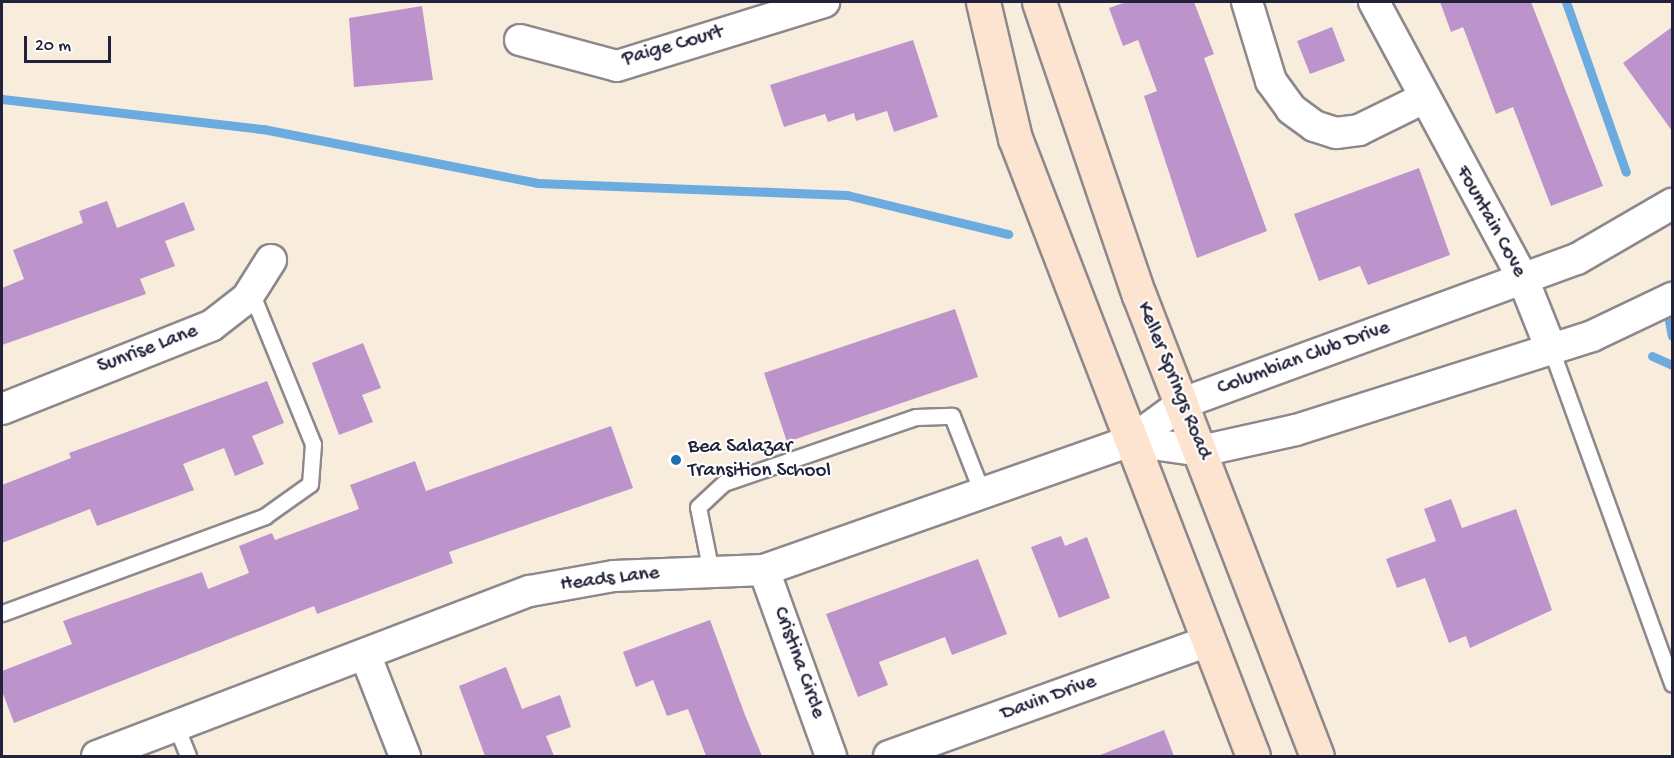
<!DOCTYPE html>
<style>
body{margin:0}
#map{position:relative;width:1674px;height:758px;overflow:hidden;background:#f8eddd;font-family:"Gochi Hand",sans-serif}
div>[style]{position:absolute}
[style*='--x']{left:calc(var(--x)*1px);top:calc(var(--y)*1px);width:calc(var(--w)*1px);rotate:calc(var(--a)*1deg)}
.stream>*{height:9px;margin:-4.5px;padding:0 4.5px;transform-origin:4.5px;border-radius:4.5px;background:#6cabdf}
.building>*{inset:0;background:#bd93cc}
.roads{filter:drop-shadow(2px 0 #8d888c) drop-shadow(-2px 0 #8d888c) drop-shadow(0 2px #8d888c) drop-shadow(0 -2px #8d888c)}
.lane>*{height:15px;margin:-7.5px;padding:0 7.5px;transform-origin:7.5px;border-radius:7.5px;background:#fff}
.street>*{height:30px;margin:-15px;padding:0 15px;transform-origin:15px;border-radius:15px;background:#fff}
.secondary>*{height:33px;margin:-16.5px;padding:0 16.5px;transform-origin:16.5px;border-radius:16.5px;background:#fde4d1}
.dots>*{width:16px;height:16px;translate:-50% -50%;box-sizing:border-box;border:3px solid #fff;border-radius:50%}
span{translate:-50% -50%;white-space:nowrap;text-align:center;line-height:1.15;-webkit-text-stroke:4.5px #fff;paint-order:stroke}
.street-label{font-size:21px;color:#22223b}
.poi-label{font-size:21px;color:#22223b}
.left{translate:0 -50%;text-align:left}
.frame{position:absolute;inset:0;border:3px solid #22223b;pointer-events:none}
.scale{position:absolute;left:24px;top:36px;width:87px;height:27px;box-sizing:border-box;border:3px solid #22223b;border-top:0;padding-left:8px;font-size:18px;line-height:21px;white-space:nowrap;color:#22223b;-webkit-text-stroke:4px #fff;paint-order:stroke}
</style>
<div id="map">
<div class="stream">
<i style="--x:1566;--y:2;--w:180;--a:70.6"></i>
<i style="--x:2;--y:99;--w:263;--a:6.6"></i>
<i style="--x:263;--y:129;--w:279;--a:11.1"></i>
<i style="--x:537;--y:183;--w:310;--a:2.2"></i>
<i style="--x:847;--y:195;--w:166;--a:13.6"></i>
<i style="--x:1669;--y:321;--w:15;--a:79"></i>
<i style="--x:1652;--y:356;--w:22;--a:24"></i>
</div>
<div class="building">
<i style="clip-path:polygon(1126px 2px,1194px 2px,1214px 54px,1204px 58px,1267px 231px,1197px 258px,1144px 96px,1157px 91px,1138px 40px,1123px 46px,1109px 8px)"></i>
<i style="clip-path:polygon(1440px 2px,1531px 2px,1603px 186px,1551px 206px,1513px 107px,1496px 114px,1463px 27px,1451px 32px)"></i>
<i style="clip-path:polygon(422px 6px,433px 80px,354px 87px,349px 18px)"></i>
<i style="clip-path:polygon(1332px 27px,1345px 61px,1310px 74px,1297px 41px)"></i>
<i style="clip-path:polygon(1672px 27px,1672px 131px,1623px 63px)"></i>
<i style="clip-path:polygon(913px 40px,938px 117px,894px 132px,887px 111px,856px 121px,854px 113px,828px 122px,825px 114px,784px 127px,770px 85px)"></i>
<i style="clip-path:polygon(1419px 168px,1450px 255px,1368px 285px,1360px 266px,1319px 281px,1294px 214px)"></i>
<i style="clip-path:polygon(107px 201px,117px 228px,184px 202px,195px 230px,165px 241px,175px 266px,140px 279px,146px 294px,2px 345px,2px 288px,24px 279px,13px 250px,83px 223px,79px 211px)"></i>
<i style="clip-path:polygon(955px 309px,978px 377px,787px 442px,764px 373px)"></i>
<i style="clip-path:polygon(363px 343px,381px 388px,362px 395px,373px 422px,339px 435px,312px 363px)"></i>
<i style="clip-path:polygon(267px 381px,284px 423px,252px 436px,264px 464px,235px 476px,224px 448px,183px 464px,194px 490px,97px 526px,90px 509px,2px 543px,2px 485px,71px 458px,69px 453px)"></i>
<i style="clip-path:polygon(611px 426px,633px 488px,449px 552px,453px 563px,317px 614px,314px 606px,14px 723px,2px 691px,2px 671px,72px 644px,63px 621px,202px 572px,208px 589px,249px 573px,239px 546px,272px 533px,275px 540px,359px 509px,350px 485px,415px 461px,426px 491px)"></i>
<i style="clip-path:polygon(1451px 499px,1462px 528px,1516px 509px,1552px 610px,1470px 648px,1466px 636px,1449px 643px,1425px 578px,1397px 588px,1386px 559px,1436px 541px,1424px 509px)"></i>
<i style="clip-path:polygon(1061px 536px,1065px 546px,1087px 537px,1110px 598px,1059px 618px,1031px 547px)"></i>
<i style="clip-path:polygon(978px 559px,1007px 634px,952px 655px,945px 637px,879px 662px,888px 685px,858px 697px,826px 614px)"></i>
<i style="clip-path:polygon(710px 620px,745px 715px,762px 756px,706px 756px,688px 709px,667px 716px,653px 680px,636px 687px,623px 652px)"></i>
<i style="clip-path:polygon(506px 667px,522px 709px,560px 695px,571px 727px,546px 736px,554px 756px,485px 756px,459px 686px)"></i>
<i style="clip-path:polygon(1164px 730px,1174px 756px,1101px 756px,1100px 755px)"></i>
</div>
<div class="roads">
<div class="lane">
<i style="--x:1551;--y:349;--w:356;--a:70.1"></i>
<i style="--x:711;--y:572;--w:66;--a:-101.3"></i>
<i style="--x:698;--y:507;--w:35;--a:-43"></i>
<i style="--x:724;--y:483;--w:203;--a:-19"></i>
<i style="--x:916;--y:417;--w:36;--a:-2"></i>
<i style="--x:952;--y:416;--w:79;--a:68.6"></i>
<i style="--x:2;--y:613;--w:280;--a:-20.2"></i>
<i style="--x:265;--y:516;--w:55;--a:-35.4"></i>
<i style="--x:310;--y:484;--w:40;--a:-85.7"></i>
<i style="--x:313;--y:444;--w:164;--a:-112.2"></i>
<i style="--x:176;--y:726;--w:32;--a:68"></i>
</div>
<div class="street">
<i style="--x:1247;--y:2;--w:83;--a:73.1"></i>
<i style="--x:1271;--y:81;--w:34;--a:54"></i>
<i style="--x:1291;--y:109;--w:29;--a:36"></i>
<i style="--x:1314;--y:126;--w:23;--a:18"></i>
<i style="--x:1336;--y:133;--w:23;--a:-7"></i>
<i style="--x:1359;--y:130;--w:70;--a:-26.2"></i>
<i style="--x:1374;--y:2;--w:315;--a:61.7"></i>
<i style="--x:1523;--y:279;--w:75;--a:68.2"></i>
<i style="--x:520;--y:40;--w:100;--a:15"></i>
<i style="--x:617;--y:66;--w:217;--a:-17.2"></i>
<i style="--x:2;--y:409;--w:225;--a:-21.7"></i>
<i style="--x:211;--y:326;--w:46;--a:-37.9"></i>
<i style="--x:247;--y:298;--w:45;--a:-57.7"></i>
<i style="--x:1131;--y:441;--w:71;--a:8.1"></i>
<i style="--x:1201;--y:451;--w:97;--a:-12.5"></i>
<i style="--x:1296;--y:430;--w:311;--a:-17.6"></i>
<i style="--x:1592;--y:336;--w:89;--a:-25.4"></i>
<i style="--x:764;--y:570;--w:198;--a:70.2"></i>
<i style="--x:365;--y:654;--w:110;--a:68.6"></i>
<i style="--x:97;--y:756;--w:463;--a:-20.9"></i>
<i style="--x:530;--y:591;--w:85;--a:-10.1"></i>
<i style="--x:614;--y:576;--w:150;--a:-2.3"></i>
<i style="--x:764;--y:570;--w:389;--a:-19.4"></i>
<i style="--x:1131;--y:441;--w:64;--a:-36.2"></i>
<i style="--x:1183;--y:403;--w:419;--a:-20.1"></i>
<i style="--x:1577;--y:259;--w:110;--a:-30.1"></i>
<i style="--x:889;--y:756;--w:340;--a:-19.8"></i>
</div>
<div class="secondary">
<i style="--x:983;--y:2;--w:140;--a:76.8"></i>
<i style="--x:1015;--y:138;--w:662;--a:68.94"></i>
<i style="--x:1039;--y:2;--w:310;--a:71.2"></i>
<i style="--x:1139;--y:295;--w:494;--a:68.9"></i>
</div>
</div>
<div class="dots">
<i style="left:676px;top:460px;background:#1f6fb2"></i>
</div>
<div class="street-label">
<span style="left:673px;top:47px;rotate:-16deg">Paige Court</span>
<span style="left:1490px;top:222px;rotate:61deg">Fountain Cove</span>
<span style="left:148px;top:350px;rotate:-21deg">Sunrise Lane</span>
<span style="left:1304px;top:359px;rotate:-20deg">Columbian Club Drive</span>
<span style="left:1173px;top:381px;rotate:68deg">Keller Springs Road</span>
<span style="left:610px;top:580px;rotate:-7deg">Heads Lane</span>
<span style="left:798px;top:663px;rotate:70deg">Cristina Circle</span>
<span style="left:1049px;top:699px;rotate:-20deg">Davin Drive</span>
</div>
<div class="poi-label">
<span class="left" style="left:688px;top:460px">Bea Salazar<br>Transition School</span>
</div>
<div class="frame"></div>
<div class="scale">20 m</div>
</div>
